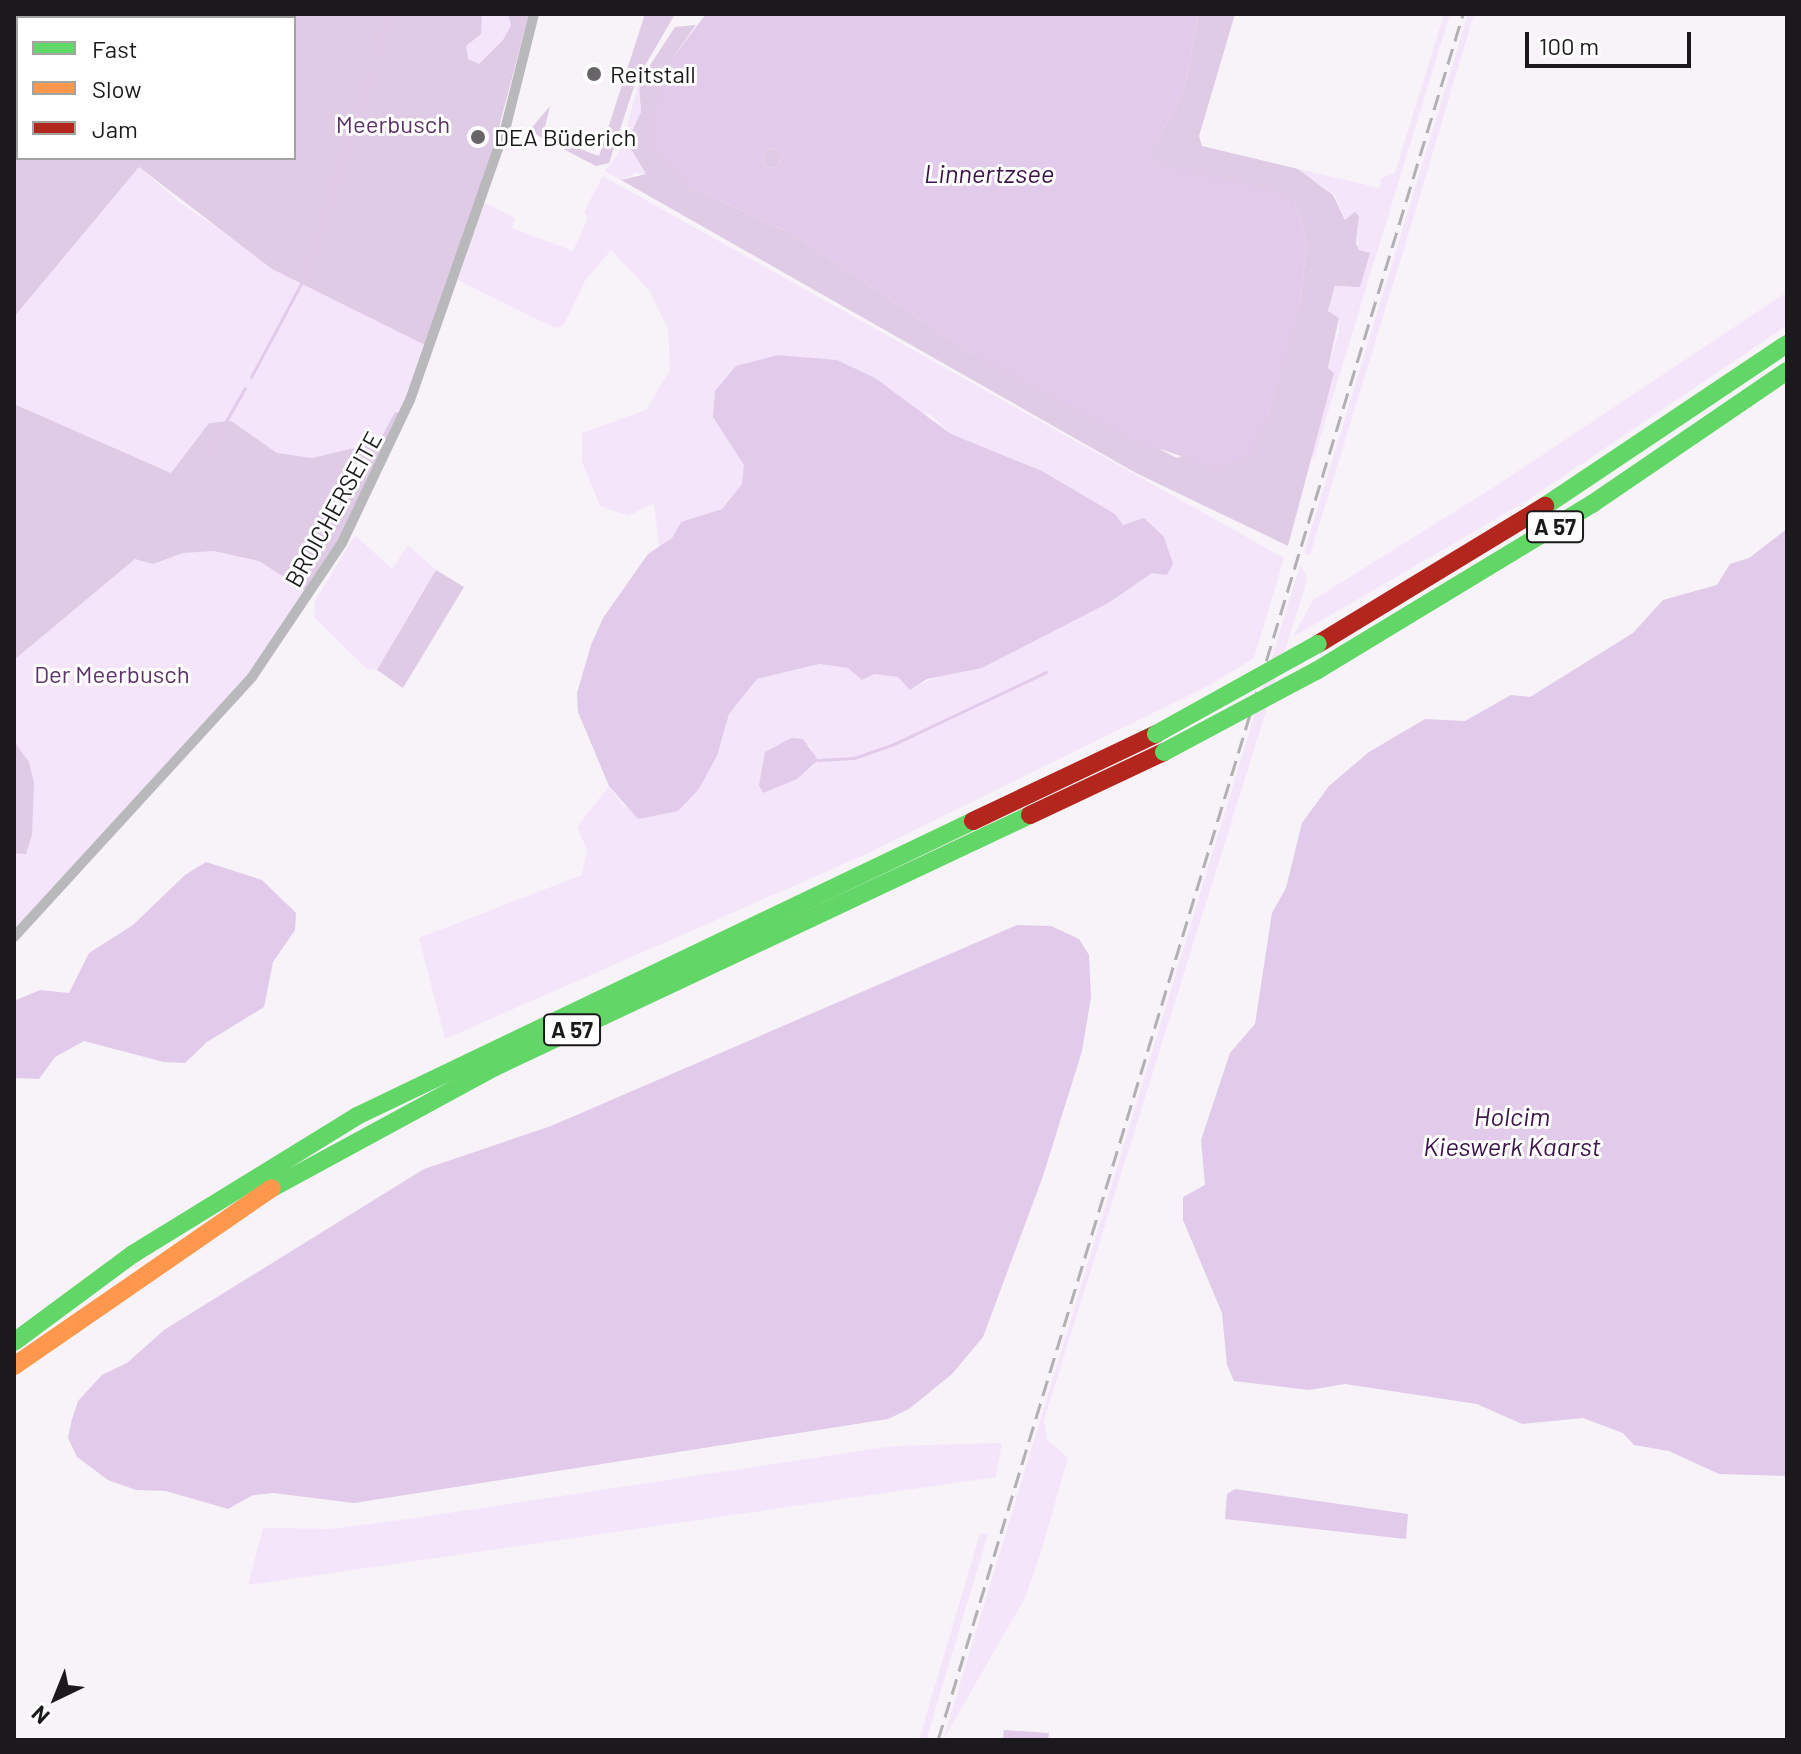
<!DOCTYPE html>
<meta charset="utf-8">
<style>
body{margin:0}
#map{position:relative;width:1801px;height:1754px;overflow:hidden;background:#f7f3f8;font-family:Barlow,sans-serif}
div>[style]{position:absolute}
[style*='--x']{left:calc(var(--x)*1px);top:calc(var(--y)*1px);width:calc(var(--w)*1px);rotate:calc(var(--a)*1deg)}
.green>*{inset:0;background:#f5e5fb}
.forest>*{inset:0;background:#dfcbe5}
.water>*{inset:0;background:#e1caea}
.stream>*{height:3px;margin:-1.5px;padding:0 1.5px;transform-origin:1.5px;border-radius:1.5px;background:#e1caea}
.street>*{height:10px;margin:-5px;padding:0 5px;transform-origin:5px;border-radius:5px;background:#b9b8ba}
.fast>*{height:18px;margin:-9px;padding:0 9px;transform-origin:9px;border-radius:9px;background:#63d668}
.slow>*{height:18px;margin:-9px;padding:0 9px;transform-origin:9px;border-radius:9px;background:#ff974d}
.jam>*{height:18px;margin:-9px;padding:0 9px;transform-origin:9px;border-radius:9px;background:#b3261e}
.rail>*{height:3px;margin-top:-1.5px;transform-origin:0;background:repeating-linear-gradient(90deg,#b1b0b2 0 16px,transparent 0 24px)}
.fast-bridge>*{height:18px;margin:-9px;padding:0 9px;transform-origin:9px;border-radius:9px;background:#63d668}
.dots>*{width:22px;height:22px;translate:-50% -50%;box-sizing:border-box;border:4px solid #fff;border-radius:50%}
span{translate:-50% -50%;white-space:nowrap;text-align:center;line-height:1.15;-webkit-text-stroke:6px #fff;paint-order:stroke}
.shield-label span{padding:2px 6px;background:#fff;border:2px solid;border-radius:6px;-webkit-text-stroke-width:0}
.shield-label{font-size:22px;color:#1b191c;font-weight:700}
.poi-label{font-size:24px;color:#1b191c}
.left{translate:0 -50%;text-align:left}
.park-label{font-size:24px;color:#5b3269}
.street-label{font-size:24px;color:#1b191c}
.water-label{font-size:26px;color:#3d1449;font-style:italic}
.frame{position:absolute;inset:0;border:16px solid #1b191c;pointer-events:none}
.legend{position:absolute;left:16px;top:16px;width:280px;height:144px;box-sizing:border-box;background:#fff;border:2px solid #a4a3a4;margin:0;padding:10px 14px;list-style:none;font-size:24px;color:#1b191c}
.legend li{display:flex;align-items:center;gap:16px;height:40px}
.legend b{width:40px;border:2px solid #a4a3a4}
.north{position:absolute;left:16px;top:1658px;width:80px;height:80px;-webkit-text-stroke:6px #fff;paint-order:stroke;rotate:223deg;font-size:22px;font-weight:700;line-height:32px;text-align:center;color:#1b191c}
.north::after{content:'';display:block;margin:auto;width:28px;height:36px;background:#1b191c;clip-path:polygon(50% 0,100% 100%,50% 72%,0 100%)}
.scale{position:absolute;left:1525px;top:32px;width:166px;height:36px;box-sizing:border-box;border:4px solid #1b191c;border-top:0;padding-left:10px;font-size:24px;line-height:28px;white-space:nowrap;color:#1b191c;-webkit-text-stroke:6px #fff;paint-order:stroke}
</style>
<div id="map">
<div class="green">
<i style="clip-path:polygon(286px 14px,522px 14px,483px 174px,400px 413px,308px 592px,273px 647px,14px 937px,14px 622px,44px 606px,221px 423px,209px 424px,171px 473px,14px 404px,14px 317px,139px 167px,179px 202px,299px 283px,294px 18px)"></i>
<i style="clip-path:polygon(1444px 14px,1450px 14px,1314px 458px,1309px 454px,1334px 373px,1328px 369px,1339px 331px,1339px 318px,1328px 312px,1336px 286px,1349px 287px,1358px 250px,1358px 216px,1346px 220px,1334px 194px,1298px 169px,1380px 188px,1381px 178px,1395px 173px)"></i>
<i style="clip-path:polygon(1468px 14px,1474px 14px,1409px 232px,1310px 555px,1304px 553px)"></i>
<i style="clip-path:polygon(639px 82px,641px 112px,628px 142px,647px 175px,635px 173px,621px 180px,605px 171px,620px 151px)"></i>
<i style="clip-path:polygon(evenodd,603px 176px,1284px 558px,1254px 658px,1208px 686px,864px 855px,445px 1039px,419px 938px,582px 875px,587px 850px,577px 827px,609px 786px,624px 807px,699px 789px,717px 757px,729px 714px,757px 679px,819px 664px,848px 668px,862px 680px,874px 674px,898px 677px,910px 689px,1110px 602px,1152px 572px,1132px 524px,1123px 525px,1115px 514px,1042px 471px,951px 434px,930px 414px,713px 417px,745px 465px,742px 484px,722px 509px,681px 522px,672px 538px,659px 547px,654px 503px,628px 516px,600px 506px,582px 462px,582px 433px,646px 410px,670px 370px,668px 329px,649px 290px,611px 250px,586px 279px,563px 326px,555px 328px,458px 280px,483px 202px,515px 218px,512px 228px,573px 251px,588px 218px,584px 212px,603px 176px,791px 738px,811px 746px,814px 766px,763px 793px,759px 785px,765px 752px,791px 738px)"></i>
<i style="clip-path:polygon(1787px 292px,1787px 325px,1767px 339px,1525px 502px,1293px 637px,1313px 600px,1499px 484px)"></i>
<i style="clip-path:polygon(355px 535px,392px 569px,408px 545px,436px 570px,377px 670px,367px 669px,314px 617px,315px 601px)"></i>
<i style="clip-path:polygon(1300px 565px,1307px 576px,1304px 590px,1044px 1420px,1047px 1440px,1068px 1458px,1041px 1552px,1025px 1598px,943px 1740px)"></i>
<i style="clip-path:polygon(1002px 1443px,996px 1477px,248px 1585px,263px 1528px,331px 1529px,408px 1519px,893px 1446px)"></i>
<i style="clip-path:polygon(980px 1533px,988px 1534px,926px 1740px,919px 1740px)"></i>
</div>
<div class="forest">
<i style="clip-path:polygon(evenodd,14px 14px,482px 14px,481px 34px,466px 46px,468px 59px,479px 64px,503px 40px,511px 25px,508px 14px,529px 14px,490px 161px,425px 345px,272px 269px,139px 167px,14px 317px,14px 14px,18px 18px,294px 18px,294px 158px,18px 158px,18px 18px)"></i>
<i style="clip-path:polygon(645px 14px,675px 14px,636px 81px,609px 163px,596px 166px,529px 131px,550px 106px,543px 135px,599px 156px)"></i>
<i style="clip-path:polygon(1198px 14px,1235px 14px,1199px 136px,1202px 146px,1298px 169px,1333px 195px,1345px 220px,1355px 212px,1359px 216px,1356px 243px,1359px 250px,1370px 253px,1360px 287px,1335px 286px,1328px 311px,1339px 318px,1328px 368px,1334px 373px,1288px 546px,1136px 473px,621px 180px,646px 174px,627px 142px,641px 112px,639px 82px,675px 27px,696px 25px,671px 60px,689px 186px,797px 236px,966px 350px,1177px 458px,1268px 417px,1300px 301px,1307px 244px,1295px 203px,1156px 164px,1148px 152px,1175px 110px,1186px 81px)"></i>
<i style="clip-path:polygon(777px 148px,782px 158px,777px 167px,767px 168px,762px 159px,767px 150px)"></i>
<i style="clip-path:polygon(14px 404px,171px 473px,209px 423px,231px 421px,277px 453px,312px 458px,379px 442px,395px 412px,400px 413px,355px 512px,308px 592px,259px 561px,214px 551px,183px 553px,153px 564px,135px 559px,14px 660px)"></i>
<i style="clip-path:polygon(436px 570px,464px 587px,403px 688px,377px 670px)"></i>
<i style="clip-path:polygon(14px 741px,29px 762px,34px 783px,32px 835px,26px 854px,14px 853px)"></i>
</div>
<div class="water">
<i style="clip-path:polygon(evenodd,706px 14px,1198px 14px,1186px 81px,1175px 110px,1148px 152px,1156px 164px,1279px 192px,1295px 203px,1307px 244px,1300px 301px,1286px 354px,1268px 417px,1249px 456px,1217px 468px,1133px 440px,966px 350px,797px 236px,689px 186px,653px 146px,653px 116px,671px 60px,706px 14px,777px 148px,782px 159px,777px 167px,767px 168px,762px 159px,767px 150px,777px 148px)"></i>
<i style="clip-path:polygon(778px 355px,837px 360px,875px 378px,951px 434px,1042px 471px,1115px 514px,1123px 525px,1144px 518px,1164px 537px,1173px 564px,1167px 575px,1152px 573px,1110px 602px,982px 668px,927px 679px,910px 690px,898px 677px,874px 674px,862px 680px,848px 668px,819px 664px,757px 679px,729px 714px,717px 756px,699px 789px,678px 811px,638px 819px,609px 786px,578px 712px,577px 693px,591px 645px,603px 618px,648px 554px,672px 538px,681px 522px,722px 509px,742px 484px,744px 465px,713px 417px,715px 391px,736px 366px)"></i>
<i style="clip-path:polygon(1787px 529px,1787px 1476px,1719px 1474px,1669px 1451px,1634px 1445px,1623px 1433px,1583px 1418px,1522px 1424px,1477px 1404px,1345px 1384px,1309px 1390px,1234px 1381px,1227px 1365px,1222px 1313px,1183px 1220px,1183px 1197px,1205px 1185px,1201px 1140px,1230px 1053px,1255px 1024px,1272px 913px,1286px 888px,1302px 823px,1329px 786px,1369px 752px,1425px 719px,1465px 721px,1511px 695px,1530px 697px,1633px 633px,1663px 600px,1717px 585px,1730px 564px,1749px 558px)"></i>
<i style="clip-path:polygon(791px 738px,803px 739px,818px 760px,797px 779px,763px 793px,759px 785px,765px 752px)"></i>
<i style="clip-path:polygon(206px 862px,262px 880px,296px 913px,295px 930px,273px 962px,264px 1007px,207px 1042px,185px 1063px,164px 1062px,84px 1041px,55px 1057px,39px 1079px,14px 1078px,14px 1001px,40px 990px,69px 993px,89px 953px,133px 925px,185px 875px)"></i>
<i style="clip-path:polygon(1017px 925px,1051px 926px,1079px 939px,1089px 955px,1091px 997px,1082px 1051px,1043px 1176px,983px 1337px,952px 1374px,909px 1409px,888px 1419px,354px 1503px,273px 1493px,253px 1495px,228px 1509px,166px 1491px,136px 1490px,108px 1480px,77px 1457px,68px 1438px,72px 1419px,78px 1401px,102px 1375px,127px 1363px,164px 1330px,424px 1169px,551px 1126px)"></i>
<i style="clip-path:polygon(1235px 1489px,1408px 1514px,1406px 1539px,1225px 1519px,1227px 1494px)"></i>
<i style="clip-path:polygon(1004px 1730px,1049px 1733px,1048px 1740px,1003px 1740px)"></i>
</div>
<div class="stream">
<i style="--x:375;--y:59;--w:47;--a:-72.7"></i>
<i style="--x:251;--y:377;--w:110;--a:-61.8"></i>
<i style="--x:303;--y:280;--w:216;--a:-71.9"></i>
<i style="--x:210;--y:449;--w:70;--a:-60.2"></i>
<i style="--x:818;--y:760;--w:36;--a:-3"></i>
<i style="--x:854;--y:758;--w:42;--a:-19.3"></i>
<i style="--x:894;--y:744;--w:168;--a:-25.3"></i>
</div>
<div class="street">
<i style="--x:14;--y:937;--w:352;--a:-47.5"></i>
<i style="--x:252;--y:677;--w:161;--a:-56.1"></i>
<i style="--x:342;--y:543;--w:158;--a:-64.6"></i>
<i style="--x:410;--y:400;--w:290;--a:-70.7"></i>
<i style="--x:506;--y:126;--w:115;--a:-76"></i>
</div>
<div class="fast">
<i style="--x:1545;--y:506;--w:291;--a:-33.8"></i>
<i style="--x:1316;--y:671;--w:323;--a:-31.2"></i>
<i style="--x:1592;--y:504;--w:236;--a:-34.3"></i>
<i style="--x:272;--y:1188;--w:254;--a:-28.5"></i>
<i style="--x:495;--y:1067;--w:591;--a:-25.22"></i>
<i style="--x:14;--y:1342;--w:148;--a:-36.5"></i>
<i style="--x:133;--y:1254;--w:263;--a:-31.6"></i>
<i style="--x:357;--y:1116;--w:683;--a:-25.59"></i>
</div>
<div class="slow">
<i style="--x:14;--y:1366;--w:313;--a:-34.6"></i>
</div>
<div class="jam">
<i style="--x:1318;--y:644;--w:266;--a:-31.3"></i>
<i style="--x:1030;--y:815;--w:148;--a:-25.2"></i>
<i style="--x:973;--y:821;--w:203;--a:-25.4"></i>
</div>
<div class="rail">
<i style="--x:938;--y:1740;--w:1804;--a:-73.08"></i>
</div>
<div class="fast-bridge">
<i style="--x:1156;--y:734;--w:185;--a:-29.1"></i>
<i style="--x:1164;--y:752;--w:172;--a:-28.1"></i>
</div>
<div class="dots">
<i style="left:594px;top:74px;background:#686569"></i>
<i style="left:478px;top:137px;background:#686569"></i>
</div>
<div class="shield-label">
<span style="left:1555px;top:527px">A 57</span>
<span style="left:572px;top:1030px">A 57</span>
</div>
<div class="poi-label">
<span class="left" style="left:610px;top:74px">Reitstall</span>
<span class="left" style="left:494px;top:137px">DEA Büderich</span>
</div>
<div class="park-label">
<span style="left:393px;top:124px">Meerbusch</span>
<span style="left:112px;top:674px">Der Meerbusch</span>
</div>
<div class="street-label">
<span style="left:333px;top:509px;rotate:-61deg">BROICHERSEITE</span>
</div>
<div class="water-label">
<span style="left:989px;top:173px">Linnertzsee</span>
<span style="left:1512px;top:1131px">Holcim<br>Kieswerk Kaarst</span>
</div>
<div class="frame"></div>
<ul class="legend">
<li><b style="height:10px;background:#63d668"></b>Fast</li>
<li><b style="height:10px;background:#ff974d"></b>Slow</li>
<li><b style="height:10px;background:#b3261e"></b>Jam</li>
</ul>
<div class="north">N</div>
<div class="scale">100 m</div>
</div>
